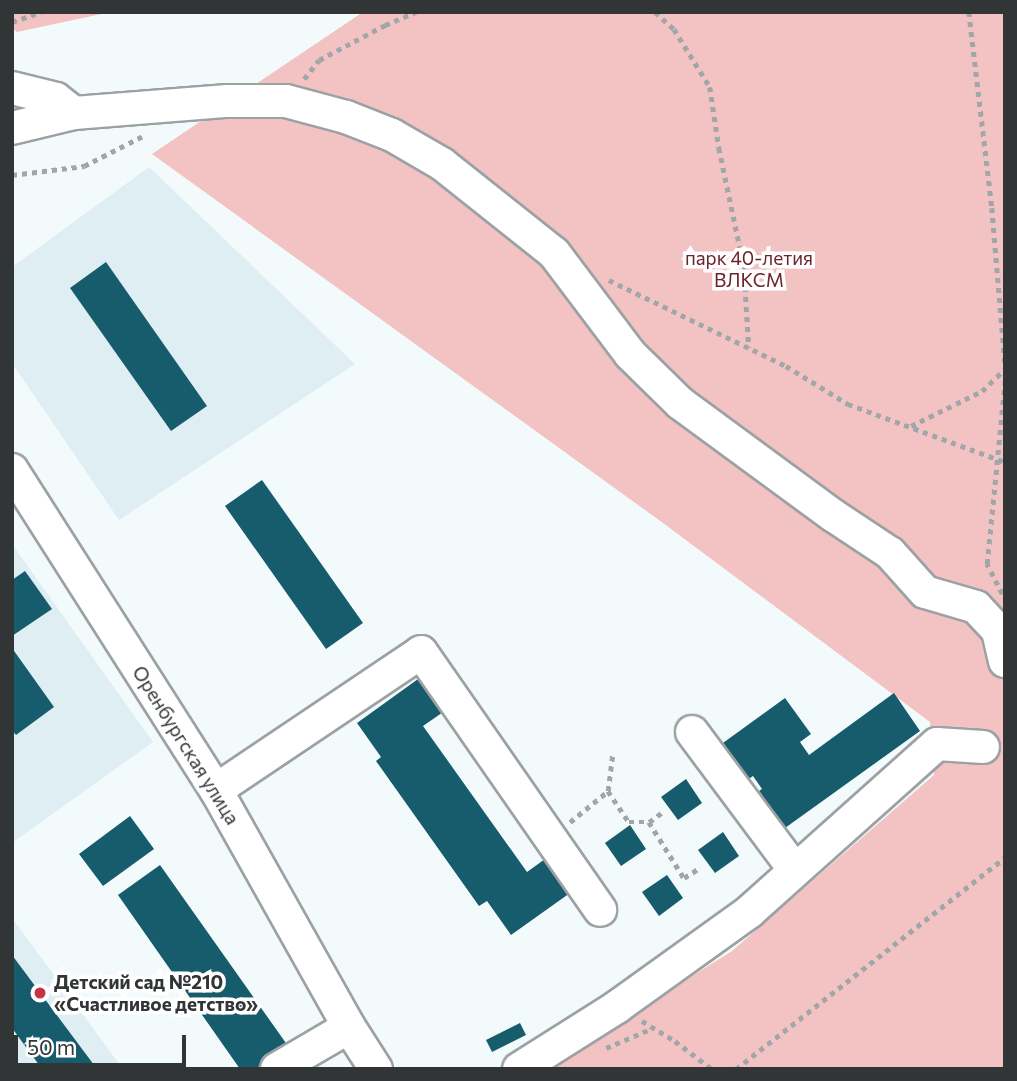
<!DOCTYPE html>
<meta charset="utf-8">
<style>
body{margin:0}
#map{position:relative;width:1017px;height:1081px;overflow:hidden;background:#f3fafc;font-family:Commissioner,sans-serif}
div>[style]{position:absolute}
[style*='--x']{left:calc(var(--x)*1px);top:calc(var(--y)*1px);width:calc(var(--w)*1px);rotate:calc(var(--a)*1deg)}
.built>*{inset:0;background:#dfeef3}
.green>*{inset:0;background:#f3c2c2}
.building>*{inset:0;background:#165c6d}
.path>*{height:4.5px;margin-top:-2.25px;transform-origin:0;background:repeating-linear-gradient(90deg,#a1a7a8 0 5px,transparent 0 10px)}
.roads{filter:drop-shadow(2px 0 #9ca2a4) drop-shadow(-2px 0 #9ca2a4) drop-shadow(0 2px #9ca2a4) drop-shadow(0 -2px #9ca2a4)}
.minor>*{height:32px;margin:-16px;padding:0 16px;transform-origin:16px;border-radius:16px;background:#fff}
.dots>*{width:19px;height:19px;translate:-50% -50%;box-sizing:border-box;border:4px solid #fff;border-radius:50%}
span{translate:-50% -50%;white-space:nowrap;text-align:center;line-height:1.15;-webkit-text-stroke:7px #fff;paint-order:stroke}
.park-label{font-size:19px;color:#6b242a}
.street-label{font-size:19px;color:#323536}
.poi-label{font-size:19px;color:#323536;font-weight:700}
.left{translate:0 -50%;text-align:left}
.frame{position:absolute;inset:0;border:14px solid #323536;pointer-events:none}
.scale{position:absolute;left:14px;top:1035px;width:172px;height:32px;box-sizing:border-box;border:4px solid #323536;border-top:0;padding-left:9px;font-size:21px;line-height:24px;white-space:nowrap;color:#323536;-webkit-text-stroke:5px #fff;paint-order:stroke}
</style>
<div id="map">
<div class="built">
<i style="clip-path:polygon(149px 167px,355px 364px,119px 520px,12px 363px,12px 267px)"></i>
<i style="clip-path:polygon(12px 544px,153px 742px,12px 843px)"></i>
<i style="clip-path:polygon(12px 918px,123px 1069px,12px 1069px)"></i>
</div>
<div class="green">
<i style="clip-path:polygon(12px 12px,111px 12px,17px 32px,12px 28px)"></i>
<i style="clip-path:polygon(363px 12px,1005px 12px,1005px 1069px,544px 1069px,732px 951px,934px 775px,930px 722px,663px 523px,152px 154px)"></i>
</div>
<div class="building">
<i style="clip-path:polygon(106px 262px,207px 406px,171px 431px,70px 288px)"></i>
<i style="clip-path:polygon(262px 480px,363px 623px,326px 649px,225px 506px)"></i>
<i style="clip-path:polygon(25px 571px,52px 609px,12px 636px,12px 580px)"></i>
<i style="clip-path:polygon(12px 648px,54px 707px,16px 735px,12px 730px)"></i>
<i style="clip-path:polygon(425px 674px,449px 708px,423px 726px,527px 872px,552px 854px,577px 888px,511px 935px,487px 901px,479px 906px,376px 761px,381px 757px,357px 723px)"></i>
<i style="clip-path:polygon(894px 693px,920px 731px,785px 828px,759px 791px,762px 789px,753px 776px,741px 784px,716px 748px,785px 698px,811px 734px,800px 742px,809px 755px)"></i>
<i style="clip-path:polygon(686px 779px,702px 803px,678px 820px,661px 797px)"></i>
<i style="clip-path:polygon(130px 816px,154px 849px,103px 886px,79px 854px)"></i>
<i style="clip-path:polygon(630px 825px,646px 849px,621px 866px,605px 843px)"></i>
<i style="clip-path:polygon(723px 832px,739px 856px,715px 873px,698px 850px)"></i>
<i style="clip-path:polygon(160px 865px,288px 1046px,255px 1069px,240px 1069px,118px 895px)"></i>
<i style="clip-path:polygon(667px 875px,683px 898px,659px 916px,642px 892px)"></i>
<i style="clip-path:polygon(12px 955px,97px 1069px,42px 1069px,12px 1028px)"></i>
<i style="clip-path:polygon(520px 1023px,526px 1035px,492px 1052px,486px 1040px)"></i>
</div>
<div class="path">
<i style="--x:655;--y:12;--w:25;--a:42"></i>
<i style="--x:674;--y:29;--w:68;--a:58.2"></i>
<i style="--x:710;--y:87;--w:62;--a:81.6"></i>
<i style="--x:719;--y:148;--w:122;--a:78.1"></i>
<i style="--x:744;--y:267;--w:81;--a:86.5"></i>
<i style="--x:969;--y:12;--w:197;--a:83.3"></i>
<i style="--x:992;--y:208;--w:156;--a:85.2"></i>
<i style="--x:12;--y:22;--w:31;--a:-19"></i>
<i style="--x:304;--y:79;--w:24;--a:-52"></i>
<i style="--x:319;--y:60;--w:75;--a:-27.9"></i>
<i style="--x:385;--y:25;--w:34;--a:-23"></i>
<i style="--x:12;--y:175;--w:73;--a:-7.1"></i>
<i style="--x:84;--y:166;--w:66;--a:-27"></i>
<i style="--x:609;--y:280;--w:197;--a:25.9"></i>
<i style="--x:786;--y:366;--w:73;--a:31.5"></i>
<i style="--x:848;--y:404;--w:167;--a:20.3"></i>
<i style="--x:911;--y:426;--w:79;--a:-26.2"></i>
<i style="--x:982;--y:391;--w:32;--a:-44"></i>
<i style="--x:1002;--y:594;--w:34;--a:-117"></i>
<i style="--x:987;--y:564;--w:183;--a:-84.4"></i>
<i style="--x:608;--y:791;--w:39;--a:-83"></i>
<i style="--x:570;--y:822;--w:49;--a:-39.2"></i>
<i style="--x:608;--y:791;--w:37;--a:56"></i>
<i style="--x:629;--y:822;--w:20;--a:0"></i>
<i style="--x:649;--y:822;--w:66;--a:58"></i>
<i style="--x:684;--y:878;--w:20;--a:-33"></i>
<i style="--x:649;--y:822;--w:19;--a:-36"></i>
<i style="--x:642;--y:1021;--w:39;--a:31"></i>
<i style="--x:675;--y:1041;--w:46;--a:37.1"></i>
<i style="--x:606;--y:1048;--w:51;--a:-23.1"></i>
<i style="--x:736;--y:1069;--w:342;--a:-38.2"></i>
</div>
<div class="roads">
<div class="minor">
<i style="--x:12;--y:88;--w:45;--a:14"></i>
<i style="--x:56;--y:99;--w:23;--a:38"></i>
<i style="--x:12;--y:128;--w:64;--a:-13.6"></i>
<i style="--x:74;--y:113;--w:154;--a:-4.5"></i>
<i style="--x:228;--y:101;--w:58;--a:0"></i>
<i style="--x:286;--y:101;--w:62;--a:14.9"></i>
<i style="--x:346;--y:117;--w:49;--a:21.4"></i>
<i style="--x:392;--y:135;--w:58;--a:30.1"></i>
<i style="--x:442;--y:164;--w:143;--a:38.5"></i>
<i style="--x:554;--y:253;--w:126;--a:53"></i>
<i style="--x:630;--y:354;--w:70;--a:44.4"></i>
<i style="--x:680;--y:403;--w:191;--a:36.3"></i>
<i style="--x:834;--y:516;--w:67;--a:33.5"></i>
<i style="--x:890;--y:553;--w:52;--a:48.1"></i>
<i style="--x:925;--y:592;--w:53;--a:16.4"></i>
<i style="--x:976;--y:607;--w:33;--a:47"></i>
<i style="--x:998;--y:631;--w:31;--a:77"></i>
<i style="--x:12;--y:470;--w:379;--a:57.5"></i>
<i style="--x:216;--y:790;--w:272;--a:60.7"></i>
<i style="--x:349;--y:1027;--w:50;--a:57.3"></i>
<i style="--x:692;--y:732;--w:172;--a:53.3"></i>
<i style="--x:216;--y:790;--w:247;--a:-33.9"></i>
<i style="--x:421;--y:652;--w:314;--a:55.2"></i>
<i style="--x:277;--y:1069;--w:83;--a:-30.3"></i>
<i style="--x:519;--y:1069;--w:116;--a:-32.3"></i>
<i style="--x:617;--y:1007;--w:163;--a:-35.7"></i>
<i style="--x:749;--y:912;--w:252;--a:-41.8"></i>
<i style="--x:937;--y:744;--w:46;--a:3.7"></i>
</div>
</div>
<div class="dots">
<i style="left:40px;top:993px;background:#c43447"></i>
</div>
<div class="park-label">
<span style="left:749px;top:269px">парк 40-летия<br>ВЛКСМ</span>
</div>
<div class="street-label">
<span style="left:186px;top:745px;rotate:58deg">Оренбургская улица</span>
</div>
<div class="poi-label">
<span class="left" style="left:54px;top:993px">Детский сад №210<br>«Счастливое детство»</span>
</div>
<div class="frame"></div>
<div class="scale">50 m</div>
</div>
